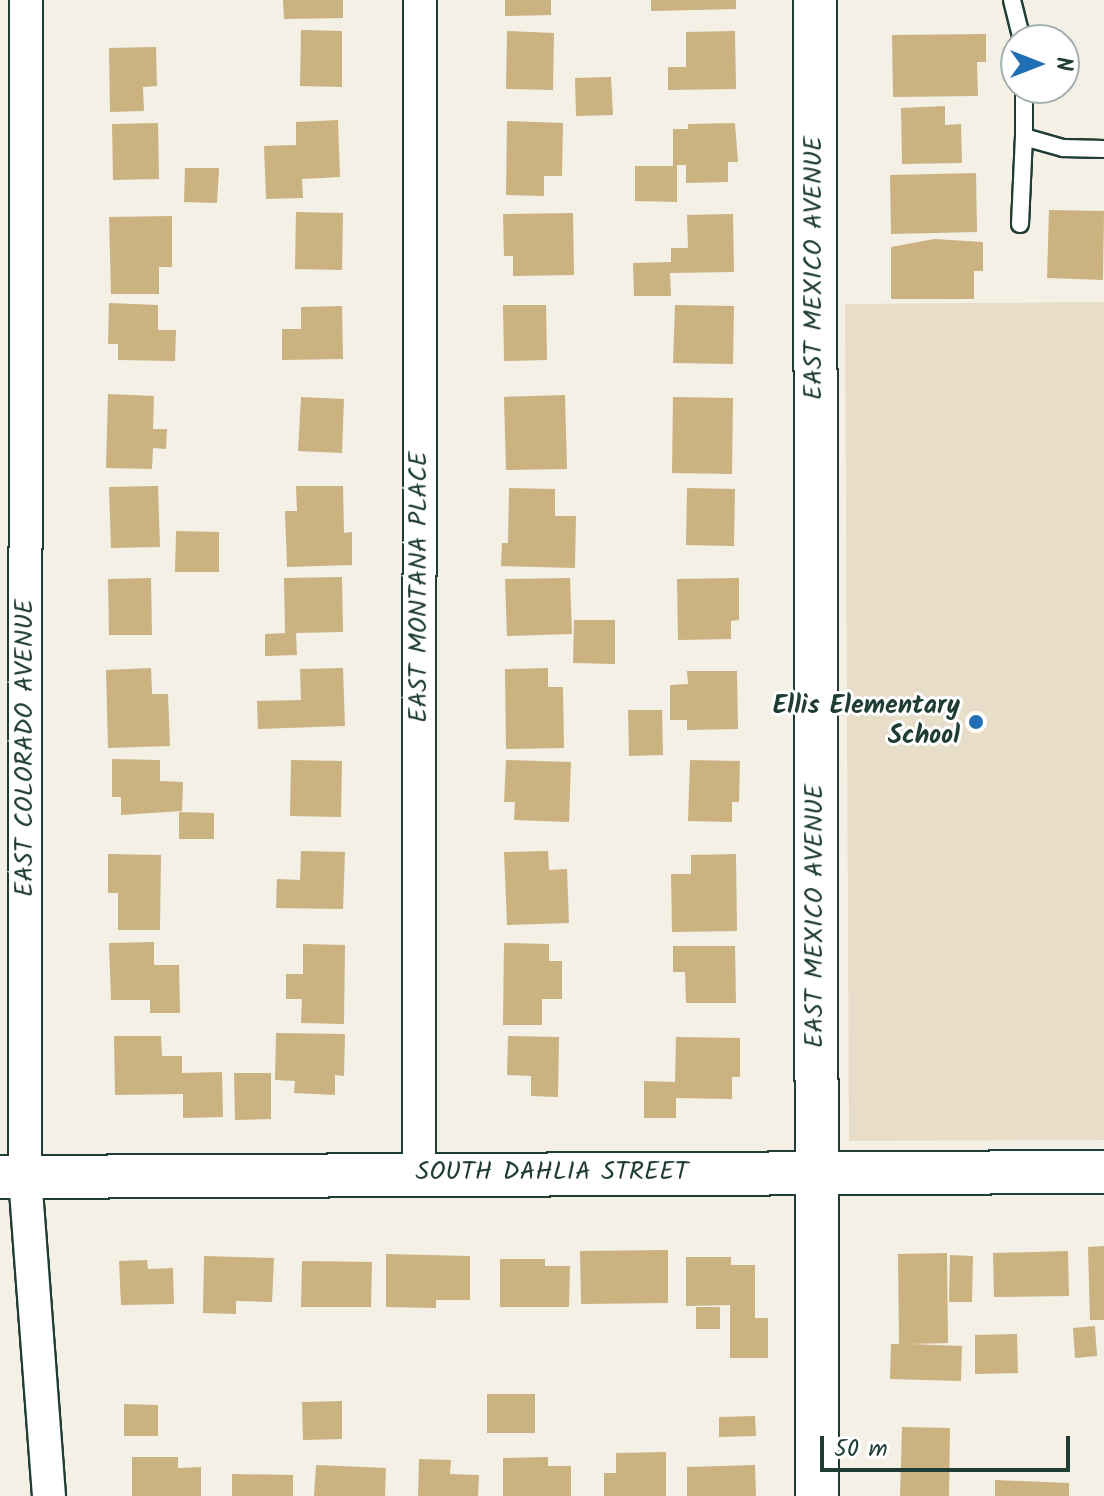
<!DOCTYPE html>
<style>
body{margin:0}
#map{position:relative;width:1104px;height:1496px;overflow:hidden;background:#f4f0e6;font-family:Kalam,sans-serif}
div>[style]{position:absolute}
[style*='--x']{left:calc(var(--x)*1px);top:calc(var(--y)*1px);width:calc(var(--w)*1px);rotate:calc(var(--a)*1deg)}
.built>*{inset:0;background:#e7ddc8}
.building>*{inset:0;background:#cab281}
.roads{filter:drop-shadow(2px 0 #1f3d34) drop-shadow(-2px 0 #1f3d34) drop-shadow(0 2px #1f3d34) drop-shadow(0 -2px #1f3d34)}
.service>*{height:16px;margin:-8px;padding:0 8px;transform-origin:8px;border-radius:8px;background:#fff}
.minor>*{height:32px;margin:-16px;padding:0 16px;transform-origin:16px;border-radius:16px;background:#fff}
.tertiary>*{height:42px;margin:-21px;padding:0 21px;transform-origin:21px;border-radius:21px;background:#fff}
.dots>*{width:22px;height:22px;translate:-50% -50%;box-sizing:border-box;border:4px solid #fff;border-radius:50%}
span{translate:-50% -50%;white-space:nowrap;text-align:center;line-height:1.15;-webkit-text-stroke:6px #fff;paint-order:stroke}
.street-label{font-size:26px;color:#1f3d34}
.poi-label{font-size:26px;color:#1f3d34;font-weight:700}
.right{translate:-100% -50%;text-align:right}
.north{position:absolute;left:1000px;top:24px;width:80px;height:80px;box-sizing:border-box;background:#fff;border:2px solid #a5b1ae;border-radius:50%;rotate:90deg;font-size:22px;font-weight:700;line-height:32px;text-align:center;color:#1f3d34}
.north::after{content:'';display:block;margin:auto;width:28px;height:36px;background:#1f6fb2;clip-path:polygon(50% 0,100% 100%,50% 72%,0 100%)}
.scale{position:absolute;left:820px;top:1436px;width:250px;height:36px;box-sizing:border-box;border:4px solid #1f3d34;border-top:0;padding-left:10px;font-size:24px;line-height:28px;white-space:nowrap;color:#1f3d34;-webkit-text-stroke:6px #fff;paint-order:stroke}
</style>
<div id="map">
<div class="built">
<i style="clip-path:polygon(1104px 302px,1104px 1140px,849px 1141px,845px 304px)"></i>
</div>
<div class="building">
<i style="clip-path:polygon(283px 0,343px 0,343px 18px,284px 19px)"></i>
<i style="clip-path:polygon(505px 0,551px 0,551px 15px,505px 16px)"></i>
<i style="clip-path:polygon(651px 0,736px 0,736px 9px,651px 11px)"></i>
<i style="clip-path:polygon(301px 30px,342px 31px,342px 87px,300px 86px)"></i>
<i style="clip-path:polygon(507px 31px,554px 33px,553px 90px,506px 89px)"></i>
<i style="clip-path:polygon(735px 31px,736px 89px,668px 90px,668px 67px,686px 67px,686px 32px)"></i>
<i style="clip-path:polygon(986px 34px,986px 62px,977px 62px,978px 96px,893px 97px,892px 35px)"></i>
<i style="clip-path:polygon(156px 47px,157px 86px,143px 87px,144px 111px,110px 112px,109px 48px)"></i>
<i style="clip-path:polygon(611px 77px,613px 115px,576px 116px,575px 78px)"></i>
<i style="clip-path:polygon(945px 106px,945px 125px,961px 124px,962px 163px,902px 164px,901px 108px)"></i>
<i style="clip-path:polygon(338px 120px,340px 177px,302px 179px,303px 198px,266px 199px,264px 146px,296px 145px,296px 122px)"></i>
<i style="clip-path:polygon(507px 121px,563px 123px,562px 176px,544px 176px,544px 196px,506px 195px)"></i>
<i style="clip-path:polygon(158px 123px,159px 179px,113px 180px,112px 124px)"></i>
<i style="clip-path:polygon(735px 123px,738px 162px,728px 162px,728px 182px,686px 183px,686px 165px,677px 165px,677px 202px,635px 201px,635px 166px,673px 166px,673px 129px,688px 129px,688px 124px)"></i>
<i style="clip-path:polygon(185px 168px,219px 168px,217px 203px,184px 202px)"></i>
<i style="clip-path:polygon(976px 173px,977px 232px,891px 234px,890px 175px)"></i>
<i style="clip-path:polygon(1049px 210px,1104px 211px,1103px 280px,1047px 278px)"></i>
<i style="clip-path:polygon(296px 212px,343px 213px,342px 270px,295px 269px)"></i>
<i style="clip-path:polygon(573px 213px,574px 275px,513px 276px,513px 256px,504px 256px,503px 214px)"></i>
<i style="clip-path:polygon(733px 214px,734px 272px,670px 273px,671px 296px,634px 296px,633px 263px,671px 262px,671px 248px,688px 248px,687px 215px)"></i>
<i style="clip-path:polygon(172px 216px,172px 267px,159px 267px,159px 294px,111px 294px,109px 217px)"></i>
<i style="clip-path:polygon(934px 239px,983px 242px,983px 271px,974px 271px,974px 299px,891px 299px,891px 247px)"></i>
<i style="clip-path:polygon(109px 303px,158px 305px,158px 330px,176px 330px,175px 361px,118px 360px,118px 344px,108px 344px)"></i>
<i style="clip-path:polygon(503px 305px,546px 305px,547px 360px,504px 361px)"></i>
<i style="clip-path:polygon(675px 305px,734px 306px,733px 364px,673px 363px)"></i>
<i style="clip-path:polygon(342px 306px,343px 359px,282px 360px,282px 329px,301px 329px,301px 307px)"></i>
<i style="clip-path:polygon(108px 394px,154px 396px,153px 429px,167px 429px,166px 449px,153px 448px,152px 469px,106px 468px)"></i>
<i style="clip-path:polygon(565px 395px,567px 469px,506px 470px,504px 397px)"></i>
<i style="clip-path:polygon(301px 397px,344px 399px,342px 453px,298px 451px)"></i>
<i style="clip-path:polygon(673px 397px,733px 398px,732px 474px,672px 473px)"></i>
<i style="clip-path:polygon(158px 486px,160px 547px,111px 548px,109px 487px)"></i>
<i style="clip-path:polygon(296px 486px,343px 486px,344px 533px,352px 532px,352px 565px,287px 567px,285px 511px,297px 511px)"></i>
<i style="clip-path:polygon(509px 488px,555px 489px,555px 516px,576px 516px,575px 568px,501px 566px,502px 543px,508px 543px)"></i>
<i style="clip-path:polygon(687px 488px,735px 489px,734px 546px,686px 545px)"></i>
<i style="clip-path:polygon(176px 531px,219px 532px,219px 572px,175px 572px)"></i>
<i style="clip-path:polygon(342px 577px,343px 632px,296px 633px,297px 655px,265px 656px,265px 634px,285px 633px,284px 578px)"></i>
<i style="clip-path:polygon(151px 578px,152px 635px,109px 635px,108px 579px)"></i>
<i style="clip-path:polygon(570px 578px,572px 634px,507px 636px,505px 579px)"></i>
<i style="clip-path:polygon(739px 578px,739px 620px,731px 621px,731px 639px,678px 640px,677px 579px)"></i>
<i style="clip-path:polygon(574px 620px,615px 620px,615px 664px,573px 663px)"></i>
<i style="clip-path:polygon(151px 668px,152px 694px,168px 694px,170px 746px,108px 748px,106px 670px)"></i>
<i style="clip-path:polygon(343px 668px,345px 726px,258px 729px,257px 701px,301px 700px,300px 669px)"></i>
<i style="clip-path:polygon(548px 668px,548px 687px,563px 687px,564px 748px,506px 749px,505px 669px)"></i>
<i style="clip-path:polygon(687px 671px,737px 671px,738px 729px,687px 730px,687px 720px,670px 720px,670px 685px,688px 684px)"></i>
<i style="clip-path:polygon(628px 710px,662px 710px,663px 755px,629px 756px)"></i>
<i style="clip-path:polygon(112px 759px,160px 760px,160px 781px,183px 782px,182px 811px,121px 815px,121px 797px,112px 797px)"></i>
<i style="clip-path:polygon(291px 760px,342px 761px,341px 817px,290px 816px)"></i>
<i style="clip-path:polygon(506px 760px,571px 762px,569px 822px,514px 820px,515px 802px,504px 802px)"></i>
<i style="clip-path:polygon(690px 760px,740px 761px,739px 802px,732px 802px,732px 822px,688px 821px)"></i>
<i style="clip-path:polygon(179px 812px,214px 813px,214px 839px,179px 839px)"></i>
<i style="clip-path:polygon(301px 851px,345px 852px,343px 909px,276px 908px,277px 879px,300px 880px)"></i>
<i style="clip-path:polygon(548px 851px,549px 870px,567px 869px,569px 923px,507px 925px,504px 852px)"></i>
<i style="clip-path:polygon(108px 854px,161px 855px,160px 930px,118px 930px,118px 893px,108px 893px)"></i>
<i style="clip-path:polygon(736px 854px,737px 931px,672px 932px,671px 874px,691px 874px,691px 855px)"></i>
<i style="clip-path:polygon(154px 942px,154px 965px,179px 965px,180px 1013px,150px 1013px,150px 1000px,111px 1000px,109px 943px)"></i>
<i style="clip-path:polygon(504px 943px,549px 944px,549px 961px,562px 961px,562px 999px,542px 999px,542px 1025px,503px 1025px)"></i>
<i style="clip-path:polygon(303px 944px,345px 945px,344px 1024px,301px 1023px,302px 999px,286px 999px,286px 974px,303px 974px)"></i>
<i style="clip-path:polygon(673px 946px,735px 946px,736px 1003px,686px 1003px,685px 972px,673px 972px)"></i>
<i style="clip-path:polygon(276px 1033px,345px 1034px,344px 1076px,335px 1075px,335px 1095px,294px 1093px,295px 1081px,275px 1080px)"></i>
<i style="clip-path:polygon(114px 1036px,161px 1036px,162px 1056px,182px 1056px,182px 1073px,222px 1072px,223px 1117px,183px 1118px,183px 1094px,115px 1095px)"></i>
<i style="clip-path:polygon(508px 1036px,559px 1037px,558px 1097px,531px 1096px,531px 1076px,507px 1075px)"></i>
<i style="clip-path:polygon(676px 1037px,740px 1038px,740px 1077px,732px 1077px,732px 1099px,676px 1098px,676px 1118px,644px 1118px,644px 1081px,675px 1082px)"></i>
<i style="clip-path:polygon(234px 1073px,271px 1073px,271px 1119px,235px 1120px)"></i>
<i style="clip-path:polygon(1104px 1246px,1104px 1320px,1090px 1320px,1088px 1247px)"></i>
<i style="clip-path:polygon(668px 1250px,668px 1303px,581px 1304px,580px 1251px)"></i>
<i style="clip-path:polygon(1068px 1251px,1069px 1296px,994px 1297px,993px 1253px)"></i>
<i style="clip-path:polygon(947px 1253px,948px 1343px,911px 1344px,962px 1346px,961px 1381px,890px 1379px,891px 1344px,899px 1344px,898px 1254px)"></i>
<i style="clip-path:polygon(386px 1254px,470px 1256px,470px 1300px,436px 1300px,436px 1308px,386px 1307px)"></i>
<i style="clip-path:polygon(950px 1255px,973px 1256px,972px 1302px,949px 1302px)"></i>
<i style="clip-path:polygon(204px 1256px,274px 1258px,272px 1302px,236px 1301px,236px 1314px,203px 1313px)"></i>
<i style="clip-path:polygon(686px 1257px,731px 1257px,731px 1265px,755px 1265px,755px 1318px,768px 1318px,768px 1358px,730px 1358px,730px 1305px,686px 1306px)"></i>
<i style="clip-path:polygon(500px 1259px,545px 1259px,545px 1266px,570px 1266px,569px 1307px,500px 1307px)"></i>
<i style="clip-path:polygon(147px 1260px,148px 1269px,173px 1268px,174px 1304px,121px 1305px,119px 1261px)"></i>
<i style="clip-path:polygon(302px 1261px,372px 1262px,371px 1307px,301px 1307px)"></i>
<i style="clip-path:polygon(696px 1307px,720px 1307px,720px 1329px,696px 1329px)"></i>
<i style="clip-path:polygon(1095px 1326px,1097px 1356px,1075px 1358px,1073px 1328px)"></i>
<i style="clip-path:polygon(1017px 1334px,1018px 1373px,975px 1374px,975px 1335px)"></i>
<i style="clip-path:polygon(487px 1394px,535px 1394px,535px 1433px,487px 1433px)"></i>
<i style="clip-path:polygon(342px 1401px,342px 1439px,303px 1440px,302px 1402px)"></i>
<i style="clip-path:polygon(124px 1404px,158px 1405px,158px 1436px,124px 1436px)"></i>
<i style="clip-path:polygon(755px 1416px,756px 1436px,719px 1437px,719px 1417px)"></i>
<i style="clip-path:polygon(902px 1427px,950px 1428px,949px 1496px,900px 1496px)"></i>
<i style="clip-path:polygon(666px 1452px,666px 1496px,604px 1496px,604px 1473px,616px 1473px,616px 1453px)"></i>
<i style="clip-path:polygon(132px 1457px,178px 1457px,178px 1468px,201px 1467px,201px 1496px,132px 1496px)"></i>
<i style="clip-path:polygon(548px 1457px,548px 1466px,571px 1466px,571px 1496px,503px 1496px,503px 1458px)"></i>
<i style="clip-path:polygon(419px 1459px,451px 1460px,450px 1474px,479px 1475px,478px 1496px,418px 1496px)"></i>
<i style="clip-path:polygon(316px 1465px,386px 1468px,385px 1496px,314px 1496px)"></i>
<i style="clip-path:polygon(755px 1465px,756px 1496px,687px 1496px,687px 1467px)"></i>
<i style="clip-path:polygon(232px 1474px,293px 1475px,293px 1496px,232px 1496px)"></i>
<i style="clip-path:polygon(995px 1480px,1069px 1483px,1069px 1496px,995px 1496px)"></i>
</div>
<div class="roads">
<div class="service">
<i style="--x:1012;--y:0;--w:41;--a:76"></i>
<i style="--x:1024;--y:88;--w:49;--a:90"></i>
<i style="--x:1024;--y:137;--w:41;--a:15.8"></i>
<i style="--x:1063;--y:148;--w:41;--a:1.4"></i>
<i style="--x:1020;--y:224;--w:87;--a:-87.4"></i>
</div>
<div class="minor">
<i style="--x:26;--y:0;--w:1177;--a:90.05"></i>
<i style="--x:25;--y:1177;--w:320;--a:85.7"></i>
<i style="--x:419;--y:1173;--w:1173;--a:-89.95"></i>
</div>
<div class="tertiary">
<i style="--x:815;--y:0;--w:1496;--a:89.92"></i>
<i style="--x:0;--y:1177;--w:1104;--a:-0.26"></i>
</div>
</div>
<div class="dots">
<i style="left:976px;top:722px;background:#1f6fb2"></i>
</div>
<div class="street-label">
<span style="left:815px;top:268px;rotate:-90deg">EAST MEXICO AVENUE</span>
<span style="left:420px;top:587px;rotate:-90deg">EAST MONTANA PLACE</span>
<span style="left:26px;top:748px;rotate:-90deg">EAST COLORADO AVENUE</span>
<span style="left:816px;top:916px;rotate:-90deg">EAST MEXICO AVENUE</span>
<span style="left:552px;top:1173px">SOUTH DAHLIA STREET</span>
</div>
<div class="poi-label">
<span class="right" style="left:960px;top:722px">Ellis Elementary<br>School</span>
</div>
<div class="north">N</div>
<div class="scale">50 m</div>
</div>
